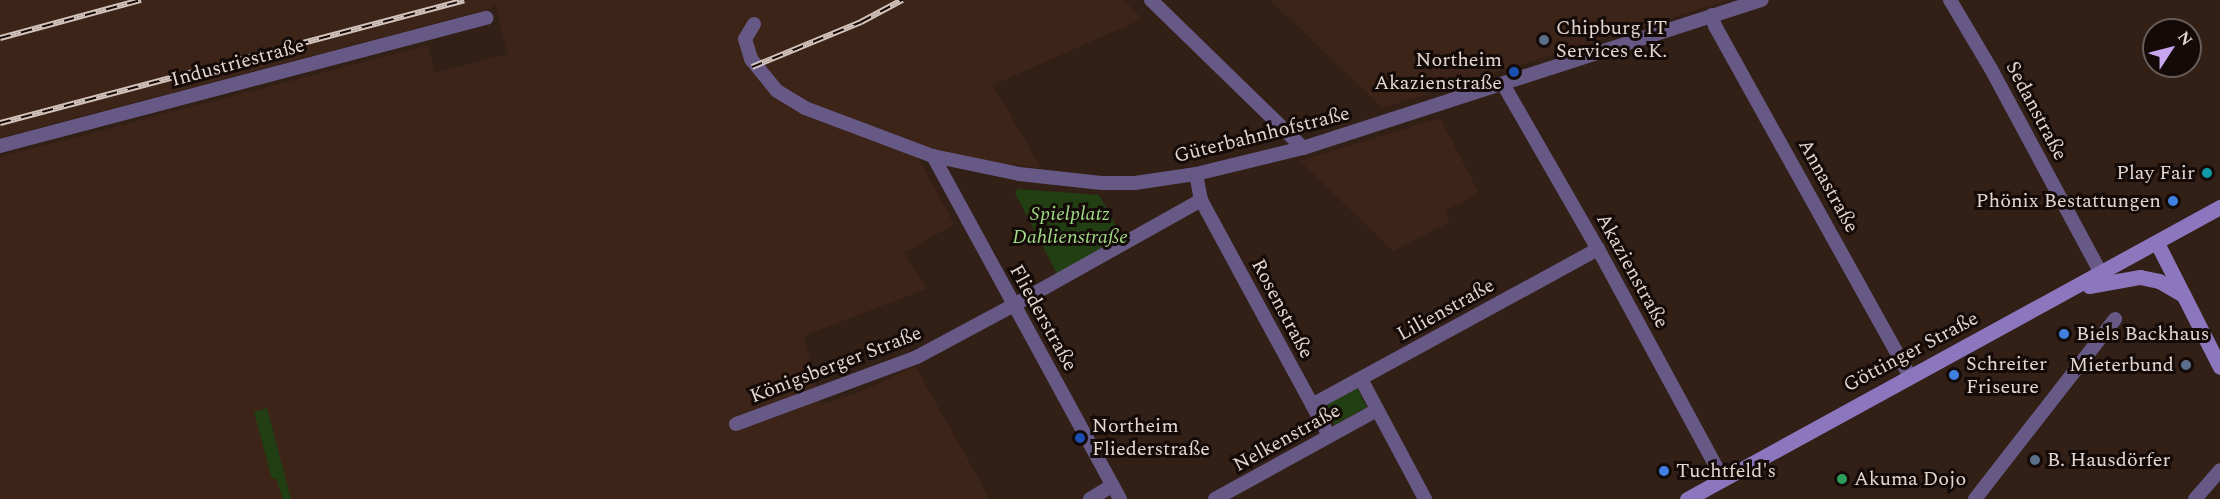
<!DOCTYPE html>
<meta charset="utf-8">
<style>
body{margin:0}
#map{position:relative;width:2220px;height:499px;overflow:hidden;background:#321f16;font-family:Spectral,serif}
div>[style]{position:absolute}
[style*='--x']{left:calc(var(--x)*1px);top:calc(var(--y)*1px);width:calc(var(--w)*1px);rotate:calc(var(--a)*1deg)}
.built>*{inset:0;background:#3d2418}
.green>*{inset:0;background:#213f12}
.street>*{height:14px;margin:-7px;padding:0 7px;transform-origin:7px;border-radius:7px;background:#665986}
.secondary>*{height:15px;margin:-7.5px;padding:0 7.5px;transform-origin:7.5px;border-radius:7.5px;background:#8c76be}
.rail>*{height:6px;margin-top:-3px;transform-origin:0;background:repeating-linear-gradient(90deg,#140b08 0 11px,#d2c4bd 0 22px);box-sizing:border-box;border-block:2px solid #d2c4bd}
.dots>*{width:16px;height:16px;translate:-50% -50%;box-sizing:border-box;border:3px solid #140b08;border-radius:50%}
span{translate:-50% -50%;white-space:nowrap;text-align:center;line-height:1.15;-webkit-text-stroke:6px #140b08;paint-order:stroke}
.poi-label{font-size:20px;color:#e4d6d0}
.left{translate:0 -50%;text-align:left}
.right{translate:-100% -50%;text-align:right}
.street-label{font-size:20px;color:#e4d6d0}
.park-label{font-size:20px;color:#a1dc87;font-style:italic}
.north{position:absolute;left:2142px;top:18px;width:60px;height:60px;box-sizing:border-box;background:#140b08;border:2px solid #675c58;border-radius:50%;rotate:54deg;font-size:16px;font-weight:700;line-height:24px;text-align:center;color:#e4d6d0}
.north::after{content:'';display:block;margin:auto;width:21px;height:27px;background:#c8a6ef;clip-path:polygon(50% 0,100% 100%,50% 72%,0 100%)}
</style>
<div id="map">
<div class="built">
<i style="clip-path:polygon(0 0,1124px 0,1142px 19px,993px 85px,1041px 168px,915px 152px,954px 224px,905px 253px,926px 289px,804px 336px,821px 405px,863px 391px,915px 366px,990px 499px,0 499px,0 157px,428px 45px,435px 73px,508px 54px,495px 5px,490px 9px,0 138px)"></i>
<i style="clip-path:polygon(1270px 0,1728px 0,1382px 108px)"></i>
<i style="clip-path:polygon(1440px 118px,1479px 193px,1445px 211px,1450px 222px,1393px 251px,1300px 161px)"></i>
</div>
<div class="green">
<i style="clip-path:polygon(1018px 189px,1099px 195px,1122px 236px,1057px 274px,1015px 193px)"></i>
<i style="clip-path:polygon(1357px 388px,1367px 407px,1334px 425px,1324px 406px)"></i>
<i style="clip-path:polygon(267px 408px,291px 499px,283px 499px,276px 478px,272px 479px,254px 412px)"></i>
</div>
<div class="street">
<i style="--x:1151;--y:0;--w:212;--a:44.2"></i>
<i style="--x:1950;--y:0;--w:80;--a:59.3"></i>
<i style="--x:1991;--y:69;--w:232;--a:61.7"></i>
<i style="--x:1712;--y:15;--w:11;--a:75"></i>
<i style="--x:1715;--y:26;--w:401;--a:60.9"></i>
<i style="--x:754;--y:24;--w:17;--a:121"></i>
<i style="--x:745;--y:39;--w:21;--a:73"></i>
<i style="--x:751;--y:59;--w:41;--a:50.9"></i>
<i style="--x:777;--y:91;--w:33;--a:31"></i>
<i style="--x:805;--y:108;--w:137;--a:20.6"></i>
<i style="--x:933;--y:156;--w:88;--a:11.8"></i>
<i style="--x:1019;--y:174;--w:83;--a:6.2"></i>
<i style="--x:1102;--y:183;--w:33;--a:0"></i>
<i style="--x:1135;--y:183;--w:62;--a:-8.4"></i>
<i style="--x:1196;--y:174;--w:110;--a:-13.7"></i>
<i style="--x:1303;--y:148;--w:482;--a:-17.9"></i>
<i style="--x:1503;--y:84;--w:190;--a:60.1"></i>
<i style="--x:1598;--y:249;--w:262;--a:61.5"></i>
<i style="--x:0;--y:146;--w:503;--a:-14.76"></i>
<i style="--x:933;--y:156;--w:391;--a:61.4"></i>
<i style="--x:1201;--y:200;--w:268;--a:61.5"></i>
<i style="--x:1361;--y:379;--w:136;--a:61.9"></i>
<i style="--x:1312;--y:405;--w:326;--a:-28.6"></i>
<i style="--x:736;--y:424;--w:193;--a:-20.3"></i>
<i style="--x:917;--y:357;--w:110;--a:-28.2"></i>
<i style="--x:1014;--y:305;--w:214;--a:-29.3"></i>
<i style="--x:1201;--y:200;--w:26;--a:-101"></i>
<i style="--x:1090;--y:499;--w:26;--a:-31"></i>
<i style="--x:1215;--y:499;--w:185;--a:-28.8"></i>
<i style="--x:1975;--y:499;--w:228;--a:-52.1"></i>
<i style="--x:2195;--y:499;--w:38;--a:-49"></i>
</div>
<div class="secondary">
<i style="--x:2157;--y:243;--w:139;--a:63.1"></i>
<i style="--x:2089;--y:286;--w:52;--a:-10"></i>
<i style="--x:2140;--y:277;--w:19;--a:12"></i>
<i style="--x:2159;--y:281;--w:28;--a:30"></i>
<i style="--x:1687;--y:499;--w:608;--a:-28.72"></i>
</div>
<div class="rail">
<i style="--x:0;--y:38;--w:146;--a:-15.1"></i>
<i style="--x:752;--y:67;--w:118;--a:-22.4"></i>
<i style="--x:861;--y:22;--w:47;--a:-28.2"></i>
<i style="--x:0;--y:123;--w:480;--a:-14.8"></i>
</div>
<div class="dots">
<i style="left:1544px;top:40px;background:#5c6f8a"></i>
<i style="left:1514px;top:72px;background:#1a4fb4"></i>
<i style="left:2207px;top:173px;background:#0f9aa8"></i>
<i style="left:2173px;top:201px;background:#3f7fe0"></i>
<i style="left:2064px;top:334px;background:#3f7fe0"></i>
<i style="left:2186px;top:365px;background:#5c6f8a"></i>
<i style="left:1954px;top:375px;background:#3f7fe0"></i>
<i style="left:1080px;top:438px;background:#1a4fb4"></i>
<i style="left:2035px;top:460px;background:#5c6f8a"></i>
<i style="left:1664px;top:471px;background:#3f7fe0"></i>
<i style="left:1842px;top:479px;background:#2e9e5b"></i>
</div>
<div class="poi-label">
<span class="left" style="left:1556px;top:40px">Chipburg IT<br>Services e.K.</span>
<span class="right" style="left:1502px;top:72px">Northeim<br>Akazienstraße</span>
<span class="right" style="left:2195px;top:173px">Play Fair</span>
<span class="right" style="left:2161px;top:201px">Phönix Bestattungen</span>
<span class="left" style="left:2076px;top:334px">Biels Backhaus</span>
<span class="left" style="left:1966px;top:376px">Schreiter<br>Friseure</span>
<span class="right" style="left:2174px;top:365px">Mieterbund</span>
<span class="left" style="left:1092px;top:438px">Northeim<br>Fliederstraße</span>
<span class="left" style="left:2047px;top:460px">B. Hausdörfer</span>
<span class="left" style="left:1676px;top:471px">Tuchtfeld's</span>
<span class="left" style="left:1854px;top:479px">Akuma Dojo</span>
</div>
<div class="street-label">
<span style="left:238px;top:63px;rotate:-15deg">Industriestraße</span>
<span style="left:2036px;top:111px;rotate:62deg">Sedanstraße</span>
<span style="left:1262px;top:135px;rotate:-14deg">Güterbahnhofstraße</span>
<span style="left:1828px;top:186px;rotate:61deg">Annastraße</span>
<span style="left:1632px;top:271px;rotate:61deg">Akazienstraße</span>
<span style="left:1282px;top:309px;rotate:62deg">Rosenstraße</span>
<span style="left:1446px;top:310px;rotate:-29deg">Lilienstraße</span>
<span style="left:1043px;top:318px;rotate:61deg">Fliederstraße</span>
<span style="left:1911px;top:352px;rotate:-28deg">Göttinger Straße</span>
<span style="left:836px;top:365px;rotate:-21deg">Königsberger Straße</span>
<span style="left:1287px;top:438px;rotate:-29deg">Nelkenstraße</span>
</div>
<div class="park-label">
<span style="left:1070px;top:226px">Spielplatz<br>Dahlienstraße</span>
</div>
<div class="north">N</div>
</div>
